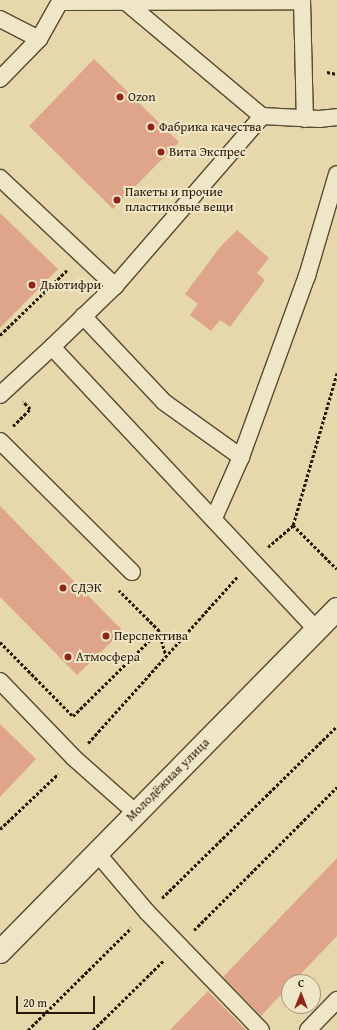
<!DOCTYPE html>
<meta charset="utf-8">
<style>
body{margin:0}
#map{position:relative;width:337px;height:1030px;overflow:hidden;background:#e6d8ab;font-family:"Gentium Book Plus",serif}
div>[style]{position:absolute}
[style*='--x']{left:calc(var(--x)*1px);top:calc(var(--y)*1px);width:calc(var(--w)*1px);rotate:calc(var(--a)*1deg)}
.building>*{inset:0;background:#dea58b}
.path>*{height:2.5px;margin-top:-1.25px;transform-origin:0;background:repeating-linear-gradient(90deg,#28190a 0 3px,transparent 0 5px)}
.roads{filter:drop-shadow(1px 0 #584932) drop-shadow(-1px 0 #584932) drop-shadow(0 1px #584932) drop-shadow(0 -1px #584932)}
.service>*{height:16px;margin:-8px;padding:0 8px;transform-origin:8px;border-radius:8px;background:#efe6c8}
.secondary>*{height:22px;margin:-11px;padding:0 11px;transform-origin:11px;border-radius:11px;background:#efe6c8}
.dots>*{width:11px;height:11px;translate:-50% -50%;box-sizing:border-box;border:2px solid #efe6c8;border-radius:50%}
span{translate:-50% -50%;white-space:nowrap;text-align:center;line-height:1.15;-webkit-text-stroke:4px #efe6c8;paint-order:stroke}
.poi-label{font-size:13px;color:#28190a}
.left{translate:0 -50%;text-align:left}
.street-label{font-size:13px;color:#28190a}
.north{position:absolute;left:281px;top:974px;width:40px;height:40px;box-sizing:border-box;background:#efe6c8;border:1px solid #9f947c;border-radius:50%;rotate:0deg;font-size:11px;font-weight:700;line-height:16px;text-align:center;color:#28190a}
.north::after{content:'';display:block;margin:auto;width:14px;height:18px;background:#8f2418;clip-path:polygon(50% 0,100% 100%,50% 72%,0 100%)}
.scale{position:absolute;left:16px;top:996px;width:79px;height:18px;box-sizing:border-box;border:2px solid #28190a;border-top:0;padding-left:5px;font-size:12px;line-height:14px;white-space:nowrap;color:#28190a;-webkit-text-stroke:3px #efe6c8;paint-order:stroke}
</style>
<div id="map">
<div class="building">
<i style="clip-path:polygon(94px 59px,179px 142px,113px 209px,29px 126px)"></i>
<i style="clip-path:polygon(0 213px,58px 269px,0 328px)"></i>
<i style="clip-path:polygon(237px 230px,269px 258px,257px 273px,265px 280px,230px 327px,220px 320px,211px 331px,190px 315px,198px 304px,185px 294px,221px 246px)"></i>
<i style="clip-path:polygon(0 506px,123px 631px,77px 675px,0 597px)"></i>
<i style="clip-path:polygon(0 724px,36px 759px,0 797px)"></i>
<i style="clip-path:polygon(337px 858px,337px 936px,293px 982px,289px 982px,289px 986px,261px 1016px,223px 977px)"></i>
<i style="clip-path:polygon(208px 991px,246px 1030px,170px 1030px)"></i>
</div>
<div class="path">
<i style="--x:327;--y:72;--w:10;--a:11"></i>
<i style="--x:0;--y:335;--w:93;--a:-44.1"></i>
<i style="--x:13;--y:426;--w:24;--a:-45"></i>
<i style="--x:30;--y:409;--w:10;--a:-135"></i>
<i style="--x:293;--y:525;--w:158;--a:-73.9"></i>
<i style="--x:268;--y:547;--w:33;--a:-41"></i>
<i style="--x:293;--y:525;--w:62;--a:45"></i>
<i style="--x:159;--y:631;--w:26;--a:74"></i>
<i style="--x:0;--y:642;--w:104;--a:45.4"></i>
<i style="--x:73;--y:716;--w:121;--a:-44.7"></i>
<i style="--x:159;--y:631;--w:57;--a:-135"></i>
<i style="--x:88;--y:743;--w:223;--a:-48.1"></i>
<i style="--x:0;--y:829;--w:80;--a:-43.5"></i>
<i style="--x:162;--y:898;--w:245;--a:-44.5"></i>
<i style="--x:194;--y:930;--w:202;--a:-45"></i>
<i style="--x:28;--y:1030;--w:145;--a:-44.7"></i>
<i style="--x:93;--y:1030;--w:100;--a:-44.6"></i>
</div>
<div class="roads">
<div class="service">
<i style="--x:302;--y:0;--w:119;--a:88.6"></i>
<i style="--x:60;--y:2;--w:242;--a:-0.2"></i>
<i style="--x:126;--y:2;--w:177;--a:40"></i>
<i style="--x:0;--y:19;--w:44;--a:27.1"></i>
<i style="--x:39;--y:39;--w:45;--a:-60.6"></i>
<i style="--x:0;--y:79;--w:56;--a:-45.7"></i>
<i style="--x:0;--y:178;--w:158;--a:43.2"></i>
<i style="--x:83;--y:316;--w:118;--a:46.7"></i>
<i style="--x:164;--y:402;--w:95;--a:35.5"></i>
<i style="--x:52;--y:347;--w:88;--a:-44.1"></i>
<i style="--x:115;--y:286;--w:225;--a:-49.1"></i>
<i style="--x:262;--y:116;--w:57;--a:3"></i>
<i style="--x:319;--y:119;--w:18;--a:-6"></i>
<i style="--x:0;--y:395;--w:71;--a:-42.7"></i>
<i style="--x:52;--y:347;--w:388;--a:46.9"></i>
<i style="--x:0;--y:441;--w:186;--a:44.8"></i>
<i style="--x:214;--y:518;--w:67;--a:-66.1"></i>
<i style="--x:241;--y:457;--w:193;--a:-70"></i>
<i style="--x:307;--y:276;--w:106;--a:-73.6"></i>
<i style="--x:0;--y:681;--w:107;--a:46.1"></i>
<i style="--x:74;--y:758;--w:83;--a:41.6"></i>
<i style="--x:97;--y:853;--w:77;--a:49.7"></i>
<i style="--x:147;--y:912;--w:164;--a:46"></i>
<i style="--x:308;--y:1030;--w:42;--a:-46"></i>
</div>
<div class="secondary">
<i style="--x:0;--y:952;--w:481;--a:-45.5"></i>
</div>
</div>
<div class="dots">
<i style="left:120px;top:97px;background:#8f2418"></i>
<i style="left:151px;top:127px;background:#8f2418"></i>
<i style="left:161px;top:152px;background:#8f2418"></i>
<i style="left:117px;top:200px;background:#8f2418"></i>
<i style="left:32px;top:285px;background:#8f2418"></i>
<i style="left:63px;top:588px;background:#8f2418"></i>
<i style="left:106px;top:636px;background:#8f2418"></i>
<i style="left:68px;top:657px;background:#8f2418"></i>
</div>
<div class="poi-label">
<span class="left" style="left:128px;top:97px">Ozon</span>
<span class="left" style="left:159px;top:127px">Фабрика качества</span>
<span class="left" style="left:169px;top:152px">Вита Экспрес</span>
<span class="left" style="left:125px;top:200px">Пакеты и прочие<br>пластиковые вещи</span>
<span class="left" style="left:40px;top:285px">Дьютифри</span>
<span class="left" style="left:71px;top:588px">СДЭК</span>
<span class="left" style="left:114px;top:636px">Перспектива</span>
<span class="left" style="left:76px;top:657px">Атмосфера</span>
</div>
<div class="street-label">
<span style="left:168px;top:780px;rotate:-45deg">Молодёжная улица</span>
</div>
<div class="north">С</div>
<div class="scale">20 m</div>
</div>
